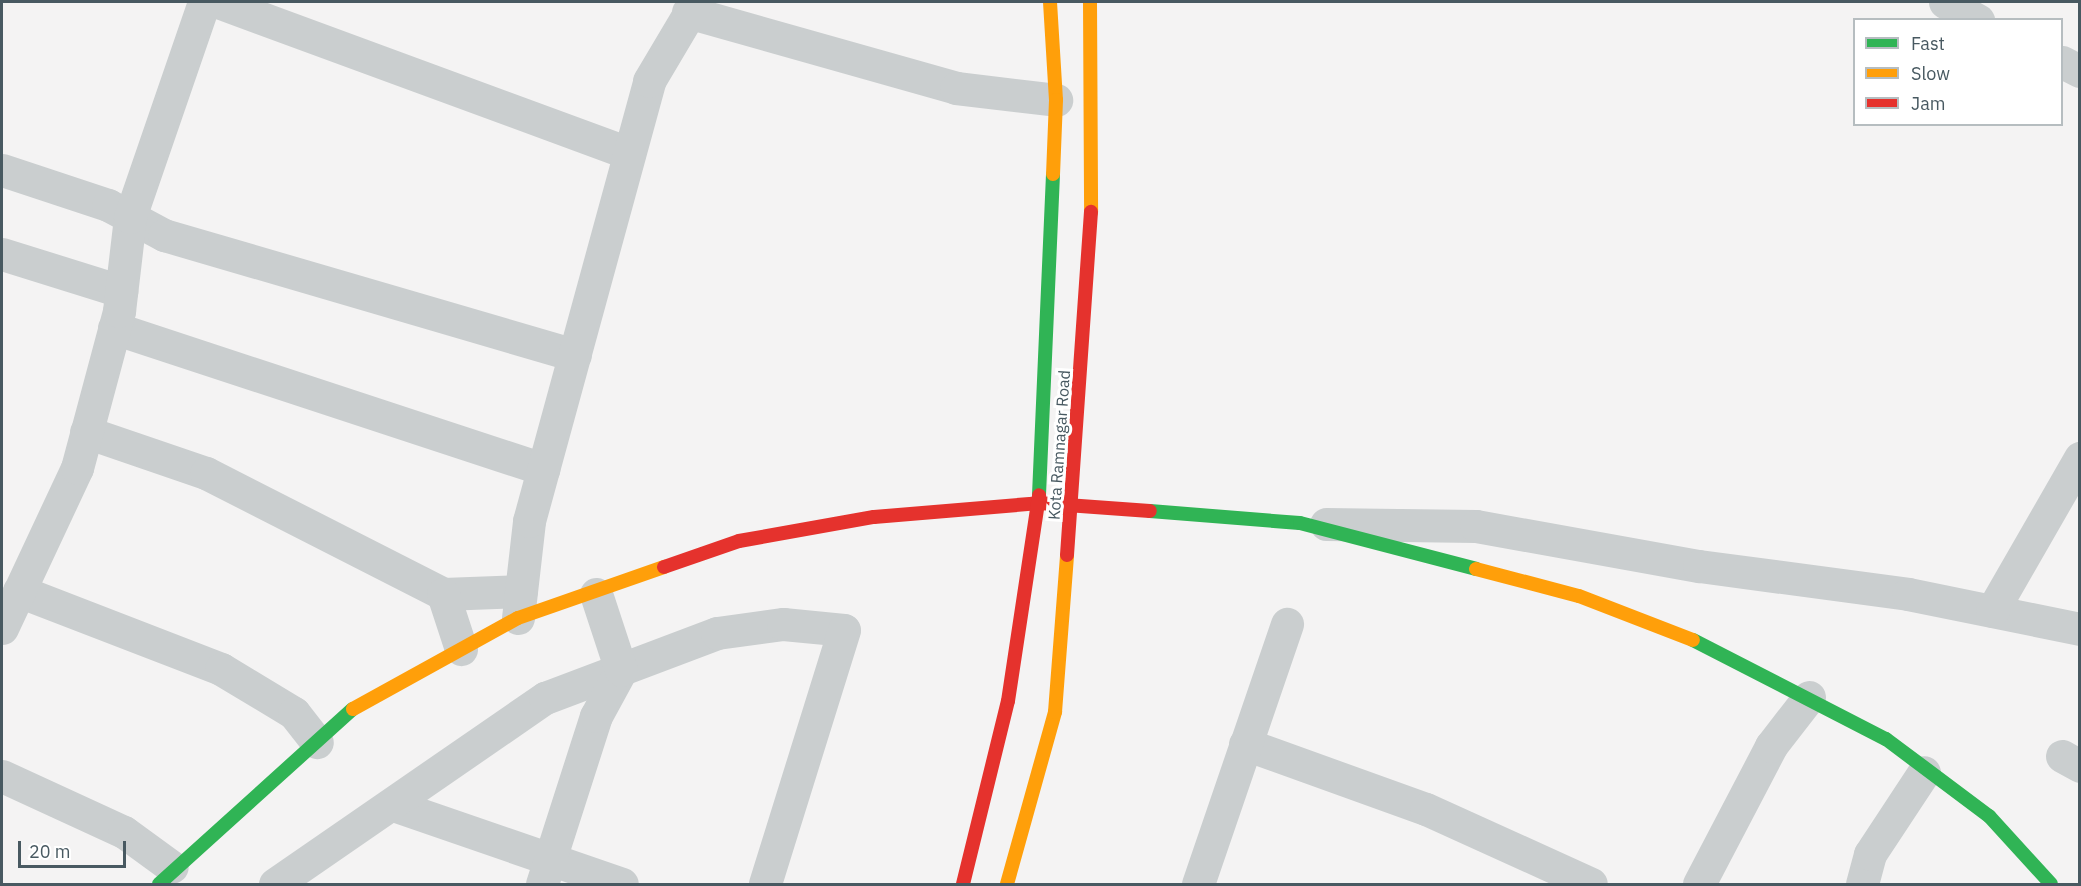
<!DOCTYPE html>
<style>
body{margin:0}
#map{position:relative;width:2081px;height:886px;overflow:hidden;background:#f4f3f3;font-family:"IBM Plex Sans",sans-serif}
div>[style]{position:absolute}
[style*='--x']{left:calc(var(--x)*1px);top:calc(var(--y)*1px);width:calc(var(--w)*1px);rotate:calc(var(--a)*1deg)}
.street>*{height:33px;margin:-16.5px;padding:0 16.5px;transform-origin:16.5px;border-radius:16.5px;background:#cacecf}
.fast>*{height:14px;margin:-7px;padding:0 7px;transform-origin:7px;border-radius:7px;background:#30b455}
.slow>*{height:14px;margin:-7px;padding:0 7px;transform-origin:7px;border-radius:7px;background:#ff9f0a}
.jam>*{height:14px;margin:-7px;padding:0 7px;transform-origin:7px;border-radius:7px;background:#e5322d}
span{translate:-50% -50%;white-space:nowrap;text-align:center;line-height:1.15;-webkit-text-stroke:6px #fff;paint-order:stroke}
.street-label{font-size:16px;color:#485961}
.frame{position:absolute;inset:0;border:3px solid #485961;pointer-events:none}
.legend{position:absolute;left:1853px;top:18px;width:210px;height:108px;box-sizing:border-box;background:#fff;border:2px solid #b6bdc0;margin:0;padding:8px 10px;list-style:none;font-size:18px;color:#485961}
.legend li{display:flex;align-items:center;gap:12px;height:30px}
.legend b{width:30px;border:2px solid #b6bdc0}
.scale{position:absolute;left:18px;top:841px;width:108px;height:27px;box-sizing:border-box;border:3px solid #485961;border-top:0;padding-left:8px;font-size:18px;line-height:21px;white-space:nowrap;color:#485961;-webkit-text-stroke:4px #fff;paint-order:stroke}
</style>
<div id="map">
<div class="street">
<i style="--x:218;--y:2;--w:438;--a:20.2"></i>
<i style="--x:1945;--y:2;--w:38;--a:29"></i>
<i style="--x:688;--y:12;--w:279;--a:15.8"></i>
<i style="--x:956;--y:88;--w:101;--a:6.8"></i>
<i style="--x:2062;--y:62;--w:20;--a:27"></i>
<i style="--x:2;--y:170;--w:112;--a:18.3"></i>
<i style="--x:108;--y:205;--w:64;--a:28.2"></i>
<i style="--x:164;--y:235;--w:428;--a:16.3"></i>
<i style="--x:2;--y:254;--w:125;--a:17.3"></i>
<i style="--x:114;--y:328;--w:452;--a:18.2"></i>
<i style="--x:86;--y:432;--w:127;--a:18.9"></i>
<i style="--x:206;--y:473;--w:266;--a:27"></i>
<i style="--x:443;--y:594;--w:78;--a:-2.2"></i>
<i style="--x:1326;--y:524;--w:150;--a:0.8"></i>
<i style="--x:1476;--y:526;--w:227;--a:10.2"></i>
<i style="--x:1699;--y:566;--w:211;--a:7.6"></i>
<i style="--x:1908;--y:594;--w:176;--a:11.5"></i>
<i style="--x:19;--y:591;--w:217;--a:21.1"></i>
<i style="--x:221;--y:669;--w:85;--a:31.1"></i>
<i style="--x:294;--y:713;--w:37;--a:52"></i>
<i style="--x:443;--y:594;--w:58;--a:71.9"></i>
<i style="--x:1992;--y:611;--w:177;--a:-60.1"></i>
<i style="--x:518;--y:618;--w:98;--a:-83.5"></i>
<i style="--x:529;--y:521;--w:456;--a:-74.7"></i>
<i style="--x:649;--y:81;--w:92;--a:-59.3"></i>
<i style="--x:2;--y:628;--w:177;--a:-64.9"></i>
<i style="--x:77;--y:468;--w:163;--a:-75"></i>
<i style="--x:119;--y:311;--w:95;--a:-83.3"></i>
<i style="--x:130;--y:217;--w:227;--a:-71"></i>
<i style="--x:1245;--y:744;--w:192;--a:19.8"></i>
<i style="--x:1426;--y:809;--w:181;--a:24.4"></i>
<i style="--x:2062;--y:756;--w:21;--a:29"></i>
<i style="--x:2;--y:776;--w:134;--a:24.7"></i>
<i style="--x:124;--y:832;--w:59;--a:36.1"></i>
<i style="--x:393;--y:805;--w:242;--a:19"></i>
<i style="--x:275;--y:884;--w:328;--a:-34.6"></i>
<i style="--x:545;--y:698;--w:184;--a:-20.7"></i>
<i style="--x:717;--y:633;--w:67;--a:-7.8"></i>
<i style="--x:783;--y:624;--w:61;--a:5.6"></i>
<i style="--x:844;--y:630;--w:266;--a:107.3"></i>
<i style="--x:542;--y:884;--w:176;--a:-72.2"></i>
<i style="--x:596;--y:716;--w:52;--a:-61.5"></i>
<i style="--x:621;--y:670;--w:80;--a:-108.2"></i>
<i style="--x:1198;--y:884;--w:275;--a:-71.1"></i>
<i style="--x:1699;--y:884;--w:156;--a:-62.4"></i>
<i style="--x:1771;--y:746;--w:62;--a:-52.2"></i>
<i style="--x:1862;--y:884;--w:31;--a:-75"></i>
<i style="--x:1870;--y:854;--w:98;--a:-56.6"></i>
</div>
<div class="fast">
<i style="--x:1039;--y:495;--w:321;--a:-87.5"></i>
<i style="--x:1150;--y:511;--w:150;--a:4.6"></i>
<i style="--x:1300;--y:523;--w:182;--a:14.6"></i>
<i style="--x:1693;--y:640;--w:217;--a:27.2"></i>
<i style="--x:1886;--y:739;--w:129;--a:36.8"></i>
<i style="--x:1989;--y:816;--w:92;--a:47.6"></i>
<i style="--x:159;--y:884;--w:261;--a:-42.1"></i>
</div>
<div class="slow">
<i style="--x:1050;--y:2;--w:98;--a:86.5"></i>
<i style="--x:1056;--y:100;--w:74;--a:92.3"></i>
<i style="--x:1090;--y:2;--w:210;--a:89.7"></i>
<i style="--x:1476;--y:569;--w:106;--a:14.7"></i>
<i style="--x:1579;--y:596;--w:122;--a:21.1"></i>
<i style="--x:353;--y:709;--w:188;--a:-28.9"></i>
<i style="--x:518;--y:618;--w:155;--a:-19.3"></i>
<i style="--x:1007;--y:884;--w:179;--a:-74.4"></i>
<i style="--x:1055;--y:712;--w:157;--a:-85.6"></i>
</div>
<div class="jam">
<i style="--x:1067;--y:555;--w:344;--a:-86"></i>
<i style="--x:664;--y:567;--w:79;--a:-19.1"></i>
<i style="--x:739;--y:541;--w:137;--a:-10.1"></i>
<i style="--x:874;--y:517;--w:166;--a:-4.8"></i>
<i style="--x:1039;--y:503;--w:111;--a:4.1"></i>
<i style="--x:963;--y:884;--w:188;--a:-76.2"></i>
<i style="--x:1008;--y:701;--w:208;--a:-81.4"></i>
</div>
<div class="street-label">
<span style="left:1059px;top:445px;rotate:-86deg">Kota Ramnagar Road</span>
</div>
<div class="frame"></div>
<ul class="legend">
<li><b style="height:8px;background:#30b455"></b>Fast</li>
<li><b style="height:8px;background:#ff9f0a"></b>Slow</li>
<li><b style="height:8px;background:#e5322d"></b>Jam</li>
</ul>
<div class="scale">20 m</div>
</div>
